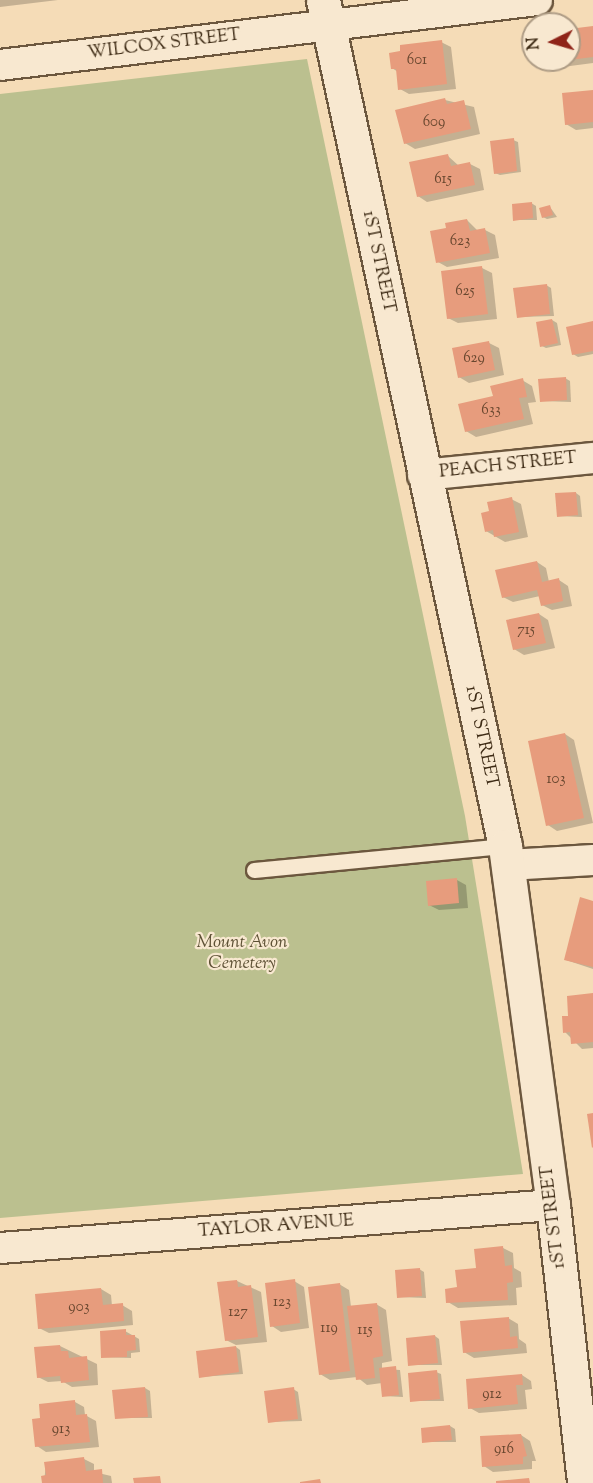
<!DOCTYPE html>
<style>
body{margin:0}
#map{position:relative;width:593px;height:1483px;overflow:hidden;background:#f5dcb7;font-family:"Sorts Mill Goudy",serif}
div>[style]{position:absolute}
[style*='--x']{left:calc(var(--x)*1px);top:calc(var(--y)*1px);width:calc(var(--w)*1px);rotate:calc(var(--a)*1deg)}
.green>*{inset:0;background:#bbc08f}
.shadow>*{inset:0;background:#0003}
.building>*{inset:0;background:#e79c7d}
.roads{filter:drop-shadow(2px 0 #6c573e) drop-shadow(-2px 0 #6c573e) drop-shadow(0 2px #6c573e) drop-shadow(0 -2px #6c573e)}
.lane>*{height:15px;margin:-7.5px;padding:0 7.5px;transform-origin:7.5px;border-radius:7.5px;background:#f8e8d0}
.street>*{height:30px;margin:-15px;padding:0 15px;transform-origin:15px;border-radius:15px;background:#f8e8d0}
.secondary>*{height:33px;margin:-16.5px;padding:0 16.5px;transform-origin:16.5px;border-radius:16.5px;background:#f8e8d0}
span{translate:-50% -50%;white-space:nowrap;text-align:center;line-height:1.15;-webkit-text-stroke:4.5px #f8e8d0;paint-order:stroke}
.number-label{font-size:15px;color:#68472f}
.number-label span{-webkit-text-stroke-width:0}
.street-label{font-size:18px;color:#3e2b15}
.park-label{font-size:18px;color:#5d5034;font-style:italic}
.north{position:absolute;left:521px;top:12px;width:60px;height:60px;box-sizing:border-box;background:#f8e8d0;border:2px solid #ae9c85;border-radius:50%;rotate:265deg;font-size:16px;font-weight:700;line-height:24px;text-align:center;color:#3e2b15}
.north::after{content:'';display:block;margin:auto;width:21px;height:27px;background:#8f2418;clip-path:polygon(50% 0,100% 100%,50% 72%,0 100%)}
</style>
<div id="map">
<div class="green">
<i style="clip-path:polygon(307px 59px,465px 816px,523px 1174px,0 1218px,0 94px)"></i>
</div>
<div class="shadow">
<i style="clip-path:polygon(0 0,58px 0,0 7px)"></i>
<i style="clip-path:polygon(593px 28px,593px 63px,555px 68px,545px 62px,569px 60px,569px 31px)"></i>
<i style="clip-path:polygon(441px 42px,451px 47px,456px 89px,409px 94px,400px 89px,398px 72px,392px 68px)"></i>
<i style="clip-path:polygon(593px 92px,593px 128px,576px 130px,566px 124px)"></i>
<i style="clip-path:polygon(445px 100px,474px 107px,480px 134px,415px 149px,405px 143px)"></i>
<i style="clip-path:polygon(513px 140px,518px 142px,521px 172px,500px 175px,495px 173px)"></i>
<i style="clip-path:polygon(448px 156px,459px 166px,470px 164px,480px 169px,484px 190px,427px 202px,418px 196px)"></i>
<i style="clip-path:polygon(531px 203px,536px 206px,537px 220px,515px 220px)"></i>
<i style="clip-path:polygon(550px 207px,557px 217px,547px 219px,543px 217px)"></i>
<i style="clip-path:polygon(467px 220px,478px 231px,485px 230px,495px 235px,499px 258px,447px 267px,438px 262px,448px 229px)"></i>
<i style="clip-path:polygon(482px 268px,492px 273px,497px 319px,458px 323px,448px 318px)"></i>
<i style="clip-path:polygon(546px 285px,551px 288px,554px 316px,518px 317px)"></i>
<i style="clip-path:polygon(552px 320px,557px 323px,561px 345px,546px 348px,542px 346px)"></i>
<i style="clip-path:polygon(593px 322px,593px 354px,578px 357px,573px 354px)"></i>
<i style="clip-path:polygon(489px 343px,499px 348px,504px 375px,469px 383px,459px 377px)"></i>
<i style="clip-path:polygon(565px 378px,570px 381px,571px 402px,542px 401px)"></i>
<i style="clip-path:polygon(522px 380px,532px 386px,536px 402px,528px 403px,533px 424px,476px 437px,466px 431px,495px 397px)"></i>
<i style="clip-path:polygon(576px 493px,580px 496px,582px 517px,559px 516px)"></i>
<i style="clip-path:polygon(511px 499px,521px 504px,528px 537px,505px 542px,486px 531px)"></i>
<i style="clip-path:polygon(537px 562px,546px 568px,549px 582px,559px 580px,568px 586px,572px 606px,552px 610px,542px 605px,540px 596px,513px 602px,503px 597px)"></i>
<i style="clip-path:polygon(539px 614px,548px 620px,555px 648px,524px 655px,514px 649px)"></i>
<i style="clip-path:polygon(565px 734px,574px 740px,593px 823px,557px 831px,548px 825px)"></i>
<i style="clip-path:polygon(457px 880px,466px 885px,468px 908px,439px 910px,429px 905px)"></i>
<i style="clip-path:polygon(593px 902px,593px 969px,566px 960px)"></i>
<i style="clip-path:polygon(593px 995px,593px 1048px,582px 1049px,565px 1032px,570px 1017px)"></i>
<i style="clip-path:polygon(503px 1248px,513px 1253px,514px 1268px,521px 1272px,522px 1287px,516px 1288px,517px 1305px,458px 1308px,448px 1302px)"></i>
<i style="clip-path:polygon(419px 1269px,424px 1272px,426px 1298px,399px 1297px)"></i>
<i style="clip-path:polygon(237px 1281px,261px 1292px,267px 1342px,236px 1345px,226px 1340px)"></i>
<i style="clip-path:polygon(294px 1281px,304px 1287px,309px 1328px,281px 1332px,272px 1326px)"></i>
<i style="clip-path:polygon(339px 1284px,349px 1290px,351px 1307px,376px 1304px,386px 1310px,392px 1361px,382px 1363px,382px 1369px,400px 1370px,403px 1397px,384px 1396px,382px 1383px,367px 1385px,357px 1377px,330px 1380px,320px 1374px)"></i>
<i style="clip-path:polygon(101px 1289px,111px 1295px,112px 1306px,122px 1305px,132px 1311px,133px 1325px,49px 1333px,39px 1328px)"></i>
<i style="clip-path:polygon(508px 1318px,518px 1324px,519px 1339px,526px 1344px,527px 1353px,474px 1358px,464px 1352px)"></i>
<i style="clip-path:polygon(125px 1331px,139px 1339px,140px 1352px,131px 1353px,131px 1358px,103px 1357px)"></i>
<i style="clip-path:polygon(435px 1336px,439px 1339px,442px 1365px,409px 1365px)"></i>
<i style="clip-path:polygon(60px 1346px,97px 1364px,98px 1385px,72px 1387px,62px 1381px,48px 1382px,38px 1377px)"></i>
<i style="clip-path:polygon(236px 1347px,240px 1350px,243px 1374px,200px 1377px)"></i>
<i style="clip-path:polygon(436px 1372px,441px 1374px,444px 1401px,412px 1401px)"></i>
<i style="clip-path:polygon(522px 1375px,531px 1381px,532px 1389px,525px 1390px,527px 1409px,479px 1413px,470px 1408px)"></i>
<i style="clip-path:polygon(145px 1388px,150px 1391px,152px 1418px,117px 1418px)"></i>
<i style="clip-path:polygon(293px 1389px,298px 1392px,302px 1421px,269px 1422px)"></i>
<i style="clip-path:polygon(75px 1402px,84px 1407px,85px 1415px,96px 1421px,99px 1447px,46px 1452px,37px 1446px,42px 1419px)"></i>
<i style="clip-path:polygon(450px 1426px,455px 1429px,456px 1442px,423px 1442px)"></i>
<i style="clip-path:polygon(521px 1435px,530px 1441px,536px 1461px,532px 1461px,532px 1469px,493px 1472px,484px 1466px)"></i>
<i style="clip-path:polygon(84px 1459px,94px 1464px,94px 1472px,111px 1476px,112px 1483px,44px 1483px,46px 1463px)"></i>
</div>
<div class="building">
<i style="clip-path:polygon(593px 26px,593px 57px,569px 60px,569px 29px)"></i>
<i style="clip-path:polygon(442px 40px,447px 84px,398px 90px,396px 69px,391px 69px,389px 53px,400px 51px,400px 45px)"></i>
<i style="clip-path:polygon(543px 60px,559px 60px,559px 61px,544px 63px)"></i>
<i style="clip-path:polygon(593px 90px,593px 122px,565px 125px,562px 93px)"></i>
<i style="clip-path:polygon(445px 98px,447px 104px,464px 100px,471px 129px,404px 144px,395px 110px)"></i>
<i style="clip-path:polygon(514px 138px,517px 171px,494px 174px,490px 141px)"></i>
<i style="clip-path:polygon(448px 154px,451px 166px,470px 162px,475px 185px,417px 197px,409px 162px)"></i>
<i style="clip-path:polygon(532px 202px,533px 218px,513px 221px,512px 204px)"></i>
<i style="clip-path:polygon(550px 205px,553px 215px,542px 218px,539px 208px)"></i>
<i style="clip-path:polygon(467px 219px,470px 231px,485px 228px,490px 253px,436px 263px,430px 231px,446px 228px,445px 223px)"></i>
<i style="clip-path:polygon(482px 266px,488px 314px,447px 319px,441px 271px)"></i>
<i style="clip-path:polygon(547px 284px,550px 314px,517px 318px,513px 288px)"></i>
<i style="clip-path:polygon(552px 319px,558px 343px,540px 347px,536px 322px)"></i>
<i style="clip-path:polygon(593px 321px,593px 351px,572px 355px,566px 327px)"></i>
<i style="clip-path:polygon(489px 341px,495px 370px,458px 378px,452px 348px)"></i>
<i style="clip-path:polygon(566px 377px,567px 400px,540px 402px,538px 379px)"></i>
<i style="clip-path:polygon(523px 378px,527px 397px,519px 398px,524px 419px,465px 432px,458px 404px,493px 396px,490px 386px)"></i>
<i style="clip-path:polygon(576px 492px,578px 515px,557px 517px,555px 493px)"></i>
<i style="clip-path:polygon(512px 497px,519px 532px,494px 537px,493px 530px,485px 532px,481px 513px,489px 511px,487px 502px)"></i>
<i style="clip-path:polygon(537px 561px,542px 582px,559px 578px,563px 601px,541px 606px,537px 590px,502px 598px,495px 570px)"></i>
<i style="clip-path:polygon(539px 613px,546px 643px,513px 650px,506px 620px)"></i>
<i style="clip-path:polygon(565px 733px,584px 818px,546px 826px,528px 741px)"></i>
<i style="clip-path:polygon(457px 878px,459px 903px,428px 906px,426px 881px)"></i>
<i style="clip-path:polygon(580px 897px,593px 901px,593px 967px,564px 960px)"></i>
<i style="clip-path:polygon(593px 993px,593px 1042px,571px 1044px,570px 1032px,563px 1033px,562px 1016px,568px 1016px,567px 996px)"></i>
<i style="clip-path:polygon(593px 1113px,593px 1147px,592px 1148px,587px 1114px)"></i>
<i style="clip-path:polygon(503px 1246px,505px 1266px,512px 1265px,513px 1282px,507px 1283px,508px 1300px,446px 1303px,445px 1289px,457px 1287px,455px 1270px,476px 1268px,474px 1249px)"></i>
<i style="clip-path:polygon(420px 1268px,422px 1296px,397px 1298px,395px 1270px)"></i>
<i style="clip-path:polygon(295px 1279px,300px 1323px,270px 1327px,265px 1283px)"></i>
<i style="clip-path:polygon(237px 1280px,238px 1287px,251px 1285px,258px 1337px,225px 1341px,217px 1282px)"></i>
<i style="clip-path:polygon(340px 1283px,350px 1371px,319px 1375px,308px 1287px)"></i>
<i style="clip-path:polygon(101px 1288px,103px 1305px,123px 1303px,124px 1321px,38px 1329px,35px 1294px)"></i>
<i style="clip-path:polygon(377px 1303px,383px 1356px,373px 1358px,375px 1378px,356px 1380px,347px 1306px)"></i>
<i style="clip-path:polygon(509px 1317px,510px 1337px,517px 1336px,518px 1348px,463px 1353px,460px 1321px)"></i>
<i style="clip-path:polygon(126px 1329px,126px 1335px,135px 1335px,136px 1350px,127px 1351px,127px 1357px,101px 1358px,100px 1331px)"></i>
<i style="clip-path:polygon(435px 1335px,438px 1363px,408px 1366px,406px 1338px)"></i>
<i style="clip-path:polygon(60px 1345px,61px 1351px,68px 1351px,69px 1358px,87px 1356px,89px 1380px,61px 1383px,60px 1376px,37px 1378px,34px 1347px)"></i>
<i style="clip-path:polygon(236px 1346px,239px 1372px,199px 1378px,196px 1351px)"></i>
<i style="clip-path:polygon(396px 1366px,399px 1395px,382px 1397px,379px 1368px)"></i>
<i style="clip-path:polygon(437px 1370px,440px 1399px,410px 1402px,408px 1373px)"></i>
<i style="clip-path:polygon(522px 1374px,523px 1385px,516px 1385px,518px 1404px,468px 1409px,466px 1379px)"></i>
<i style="clip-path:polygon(145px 1387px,148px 1417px,115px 1419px,112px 1390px)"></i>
<i style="clip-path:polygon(294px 1387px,298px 1419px,268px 1423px,264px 1391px)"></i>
<i style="clip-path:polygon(75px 1400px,76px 1415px,87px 1414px,90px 1442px,35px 1447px,32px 1419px,40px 1418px,39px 1404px)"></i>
<i style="clip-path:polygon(450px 1425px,452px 1440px,422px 1443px,421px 1428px)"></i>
<i style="clip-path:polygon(521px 1434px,527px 1456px,523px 1457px,523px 1464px,482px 1467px,480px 1436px)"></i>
<i style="clip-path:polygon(84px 1457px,86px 1471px,102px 1469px,103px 1483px,42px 1483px,41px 1476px,46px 1475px,44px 1462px)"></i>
<i style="clip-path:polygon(160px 1476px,161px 1483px,134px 1483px,133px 1478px)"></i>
<i style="clip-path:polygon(529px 1478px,530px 1483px,496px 1483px,496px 1481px)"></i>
<i style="clip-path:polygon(320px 1479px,321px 1483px,300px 1483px,300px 1482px)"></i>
</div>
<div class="roads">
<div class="lane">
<i style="--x:254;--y:870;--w:252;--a:-5.5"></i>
</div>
<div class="street">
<i style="--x:0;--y:65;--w:541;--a:-6.9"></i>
<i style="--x:423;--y:475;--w:171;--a:-5.7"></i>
<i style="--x:508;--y:865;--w:85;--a:-3.4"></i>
<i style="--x:0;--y:1248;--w:555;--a:-4.45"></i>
</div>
<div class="secondary">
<i style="--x:323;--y:0;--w:865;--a:77.86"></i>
<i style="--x:505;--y:846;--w:362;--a:82.4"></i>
<i style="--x:553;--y:1205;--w:280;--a:83.6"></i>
</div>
</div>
<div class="number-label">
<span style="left:417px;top:61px">601</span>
<span style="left:434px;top:123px">609</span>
<span style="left:443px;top:180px">615</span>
<span style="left:460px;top:242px">623</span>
<span style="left:465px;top:292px">625</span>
<span style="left:474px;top:359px">629</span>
<span style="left:491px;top:411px">633</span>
<span style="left:526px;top:631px">715</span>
<span style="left:556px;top:780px">103</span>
<span style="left:282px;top:1303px">123</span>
<span style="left:79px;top:1308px">903</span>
<span style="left:238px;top:1313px">127</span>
<span style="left:329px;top:1329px">119</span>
<span style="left:365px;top:1331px">115</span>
<span style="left:492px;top:1395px">912</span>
<span style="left:61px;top:1430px">913</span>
<span style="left:504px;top:1450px">916</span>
</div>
<div class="street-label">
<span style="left:164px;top:45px;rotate:-7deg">WILCOX STREET</span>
<span style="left:378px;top:262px;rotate:78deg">1ST STREET</span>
<span style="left:508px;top:466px;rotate:-6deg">PEACH STREET</span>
<span style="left:481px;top:737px;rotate:78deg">1ST STREET</span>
<span style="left:554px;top:1217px;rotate:-97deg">1ST STREET</span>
<span style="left:276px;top:1227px;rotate:-4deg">TAYLOR AVENUE</span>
</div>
<div class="park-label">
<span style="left:242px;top:954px">Mount Avon<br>Cemetery</span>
</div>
<div class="north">N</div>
</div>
